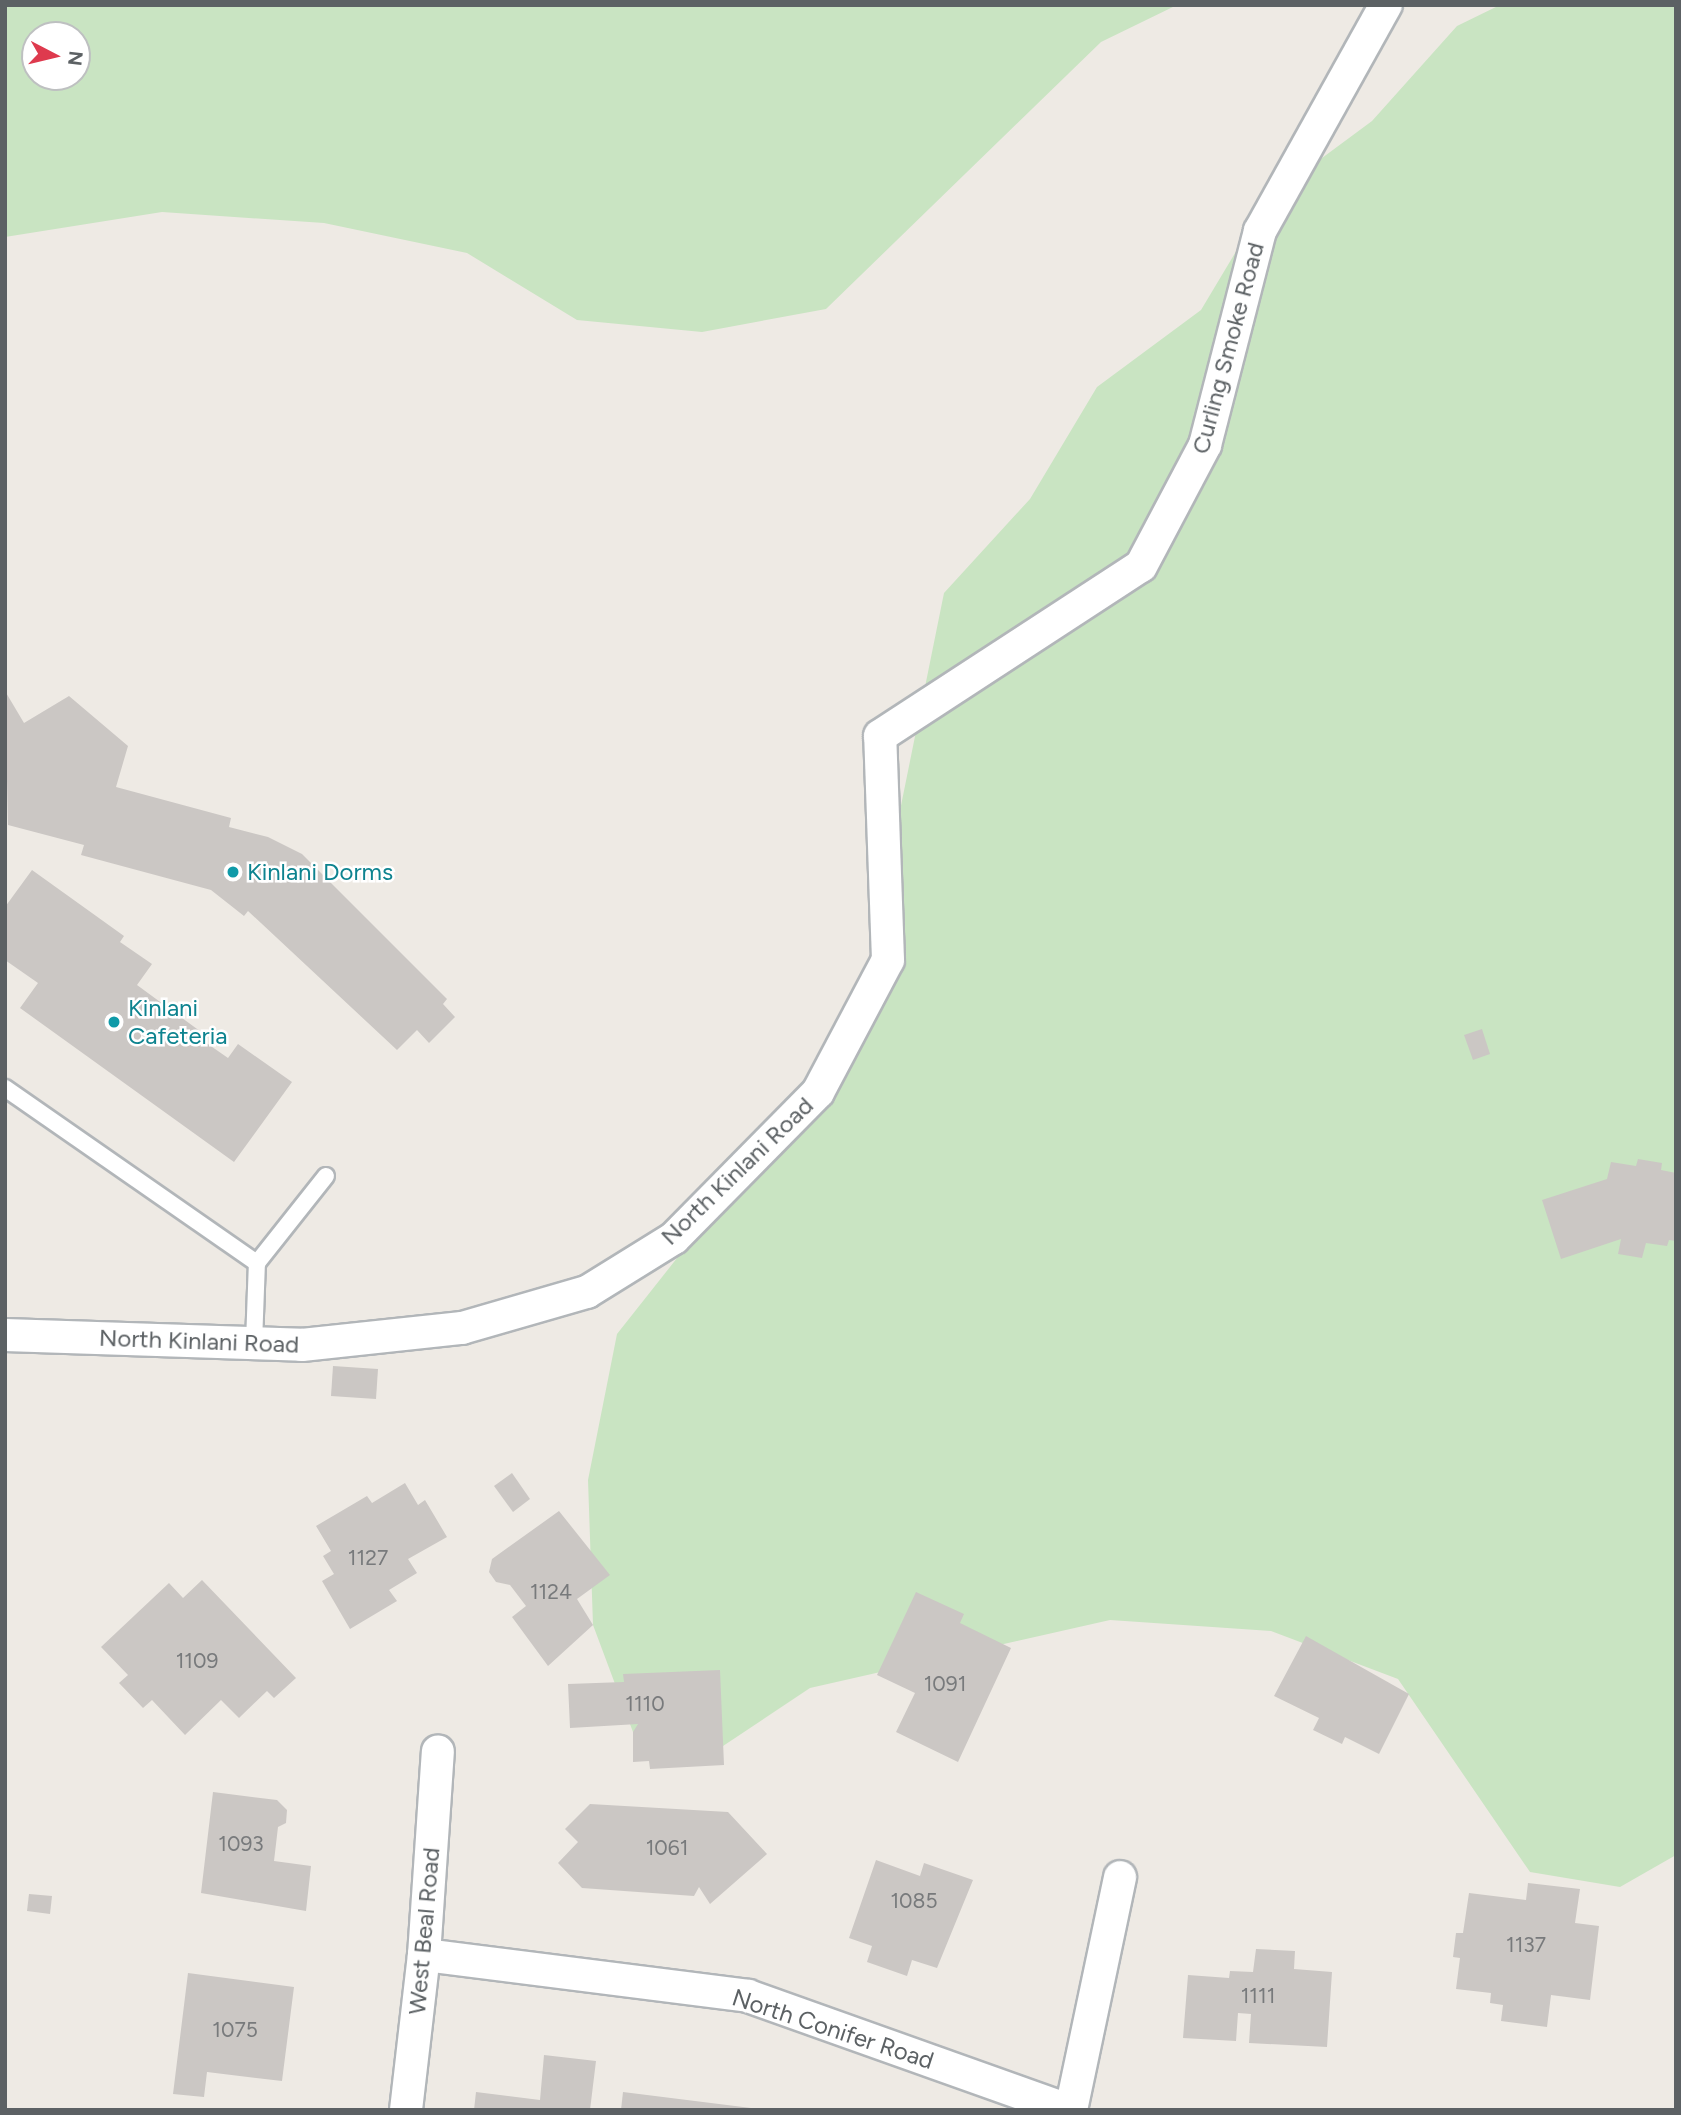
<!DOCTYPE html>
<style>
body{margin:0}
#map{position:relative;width:1681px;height:2115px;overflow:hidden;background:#eeeae4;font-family:Figtree,sans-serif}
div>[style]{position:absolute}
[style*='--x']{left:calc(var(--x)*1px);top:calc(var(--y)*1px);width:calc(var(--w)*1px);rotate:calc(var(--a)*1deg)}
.green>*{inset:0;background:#c9e4c2}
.building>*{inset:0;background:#cbc7c4}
.roads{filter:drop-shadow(2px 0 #b2b6b9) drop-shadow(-2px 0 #b2b6b9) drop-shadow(0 2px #b2b6b9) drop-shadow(0 -2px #b2b6b9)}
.lane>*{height:16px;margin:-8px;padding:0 8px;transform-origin:8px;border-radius:8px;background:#fff}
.street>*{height:32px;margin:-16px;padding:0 16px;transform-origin:16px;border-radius:16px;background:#fff}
.dots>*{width:19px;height:19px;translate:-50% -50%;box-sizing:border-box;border:4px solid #fff;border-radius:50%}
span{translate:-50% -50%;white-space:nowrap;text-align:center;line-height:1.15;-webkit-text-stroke:5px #fff;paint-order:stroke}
.number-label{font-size:21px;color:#787a7c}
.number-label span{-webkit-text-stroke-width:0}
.street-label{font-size:24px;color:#5c6164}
.culture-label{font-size:24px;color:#0d838f}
.left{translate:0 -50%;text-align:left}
.frame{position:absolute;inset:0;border:7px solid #5c6164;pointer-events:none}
.north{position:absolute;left:21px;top:21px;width:70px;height:70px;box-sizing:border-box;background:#fff;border:2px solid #bec0c1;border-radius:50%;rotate:97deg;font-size:19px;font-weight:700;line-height:28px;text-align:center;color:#5c6164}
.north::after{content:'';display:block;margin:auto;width:24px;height:32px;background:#de3a4e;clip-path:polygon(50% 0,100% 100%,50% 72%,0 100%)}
</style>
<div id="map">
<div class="green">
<i style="clip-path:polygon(evenodd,5px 5px,1177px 5px,1101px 42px,826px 309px,702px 332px,577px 320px,467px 253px,324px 223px,162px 212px,5px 237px,5px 5px,35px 35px,77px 35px,77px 77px,35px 77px,35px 35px)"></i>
<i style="clip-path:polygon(1500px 5px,1676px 5px,1676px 1855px,1620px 1887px,1530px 1872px,1398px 1679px,1271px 1631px,1110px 1620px,810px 1688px,723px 1746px,633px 1732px,593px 1625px,588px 1480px,617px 1334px,855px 1033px,944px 593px,1030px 499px,1097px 387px,1201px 310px,1268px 198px,1372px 121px,1457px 26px)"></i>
</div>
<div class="building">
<i style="clip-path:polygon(5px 691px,24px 723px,69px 696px,128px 746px,116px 787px,231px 818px,229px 827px,268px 837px,302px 854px,447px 999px,443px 1004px,455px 1017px,429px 1043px,417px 1030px,397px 1050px,248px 911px,244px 916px,211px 890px,81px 855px,84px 845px,8px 825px)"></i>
<i style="clip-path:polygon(32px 870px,124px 936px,120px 942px,152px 964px,137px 985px,208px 1037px,205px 1042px,228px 1058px,238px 1044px,292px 1082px,234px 1162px,20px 1008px,38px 983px,5px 960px,5px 907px)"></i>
<i style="clip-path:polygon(1482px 1029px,1490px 1054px,1473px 1060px,1464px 1035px)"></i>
<i style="clip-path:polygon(1638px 1159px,1662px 1163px,1661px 1170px,1676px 1173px,1676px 1241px,1669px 1240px,1667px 1246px,1646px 1243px,1642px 1258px,1618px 1254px,1621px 1239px,1561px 1259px,1542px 1200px,1607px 1179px,1611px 1162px,1636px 1166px)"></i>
<i style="clip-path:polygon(333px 1366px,378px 1369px,376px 1399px,331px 1396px)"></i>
<i style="clip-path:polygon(512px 1473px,530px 1499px,513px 1512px,494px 1486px)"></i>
<i style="clip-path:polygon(405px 1483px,418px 1505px,425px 1500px,447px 1537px,408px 1559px,417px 1573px,389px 1590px,397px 1601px,350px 1629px,322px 1581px,334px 1574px,323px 1556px,331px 1551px,316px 1526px,367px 1496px,372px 1503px)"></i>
<i style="clip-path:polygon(559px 1511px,610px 1575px,577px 1599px,593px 1625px,548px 1666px,512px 1617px,526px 1606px,510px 1585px,496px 1582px,489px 1572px,492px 1559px)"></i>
<i style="clip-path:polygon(202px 1580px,296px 1678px,274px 1698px,267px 1691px,239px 1718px,221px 1700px,185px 1735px,152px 1700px,143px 1708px,119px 1683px,128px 1675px,101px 1647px,169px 1583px,183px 1598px)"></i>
<i style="clip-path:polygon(916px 1592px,964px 1614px,960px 1623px,1011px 1648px,958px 1762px,896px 1732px,915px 1693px,877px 1675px)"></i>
<i style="clip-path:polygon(1306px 1636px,1409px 1694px,1379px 1754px,1345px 1737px,1342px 1744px,1313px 1730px,1319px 1718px,1274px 1696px)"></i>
<i style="clip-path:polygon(720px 1670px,724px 1765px,650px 1769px,649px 1761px,633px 1762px,633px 1732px,638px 1724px,570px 1728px,568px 1684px,624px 1682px,623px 1674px)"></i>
<i style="clip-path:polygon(213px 1792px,277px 1800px,287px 1810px,286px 1823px,278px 1827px,274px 1861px,311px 1866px,306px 1911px,201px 1893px)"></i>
<i style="clip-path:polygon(590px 1804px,728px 1812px,767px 1854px,710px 1904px,699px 1887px,694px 1896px,582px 1888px,558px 1863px,578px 1842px,565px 1829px)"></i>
<i style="clip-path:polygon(876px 1860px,920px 1876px,924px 1863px,973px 1880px,937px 1968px,912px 1960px,907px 1976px,867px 1962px,872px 1946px,849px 1938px)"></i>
<i style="clip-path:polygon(1528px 1883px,1580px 1889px,1575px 1923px,1599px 1926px,1590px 2000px,1551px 1995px,1547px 2027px,1501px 2021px,1503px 2005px,1490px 2003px,1491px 1993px,1456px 1989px,1460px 1958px,1453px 1957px,1456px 1933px,1463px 1933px,1469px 1893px,1526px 1900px)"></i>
<i style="clip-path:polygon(29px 1894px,52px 1896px,50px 1914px,27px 1911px)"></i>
<i style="clip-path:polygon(1256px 1949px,1295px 1951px,1294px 1969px,1332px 1972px,1327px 2047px,1249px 2043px,1251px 2014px,1238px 2013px,1236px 2041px,1183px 2038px,1188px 1975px,1229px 1978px,1230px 1971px,1253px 1972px)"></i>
<i style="clip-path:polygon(188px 1973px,294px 1987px,282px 2081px,207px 2072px,204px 2097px,173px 2094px)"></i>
<i style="clip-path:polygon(544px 2055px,596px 2061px,590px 2110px,474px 2110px,476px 2092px,540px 2100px)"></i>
<i style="clip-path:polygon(623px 2092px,751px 2108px,751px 2110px,621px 2110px)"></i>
</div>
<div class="roads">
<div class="lane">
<i style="--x:5;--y:1088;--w:307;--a:34.8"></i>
<i style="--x:254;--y:1343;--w:80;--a:-87.9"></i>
<i style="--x:257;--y:1263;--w:111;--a:-51.6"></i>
</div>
<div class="street">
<i style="--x:5;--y:1335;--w:297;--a:1.9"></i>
<i style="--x:302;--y:1345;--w:161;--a:-6.1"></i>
<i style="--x:462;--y:1328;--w:130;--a:-16.1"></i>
<i style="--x:587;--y:1292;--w:102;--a:-31.8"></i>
<i style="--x:674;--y:1238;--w:205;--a:-45.4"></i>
<i style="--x:818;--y:1092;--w:149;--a:-62.1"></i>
<i style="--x:888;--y:960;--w:224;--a:-92"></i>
<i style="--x:880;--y:736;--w:311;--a:-33.1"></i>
<i style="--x:1141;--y:566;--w:137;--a:-62.1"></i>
<i style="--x:1205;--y:445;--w:221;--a:-75.6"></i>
<i style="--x:1260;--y:231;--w:259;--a:-60.9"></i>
<i style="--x:424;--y:1955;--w:327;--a:7.2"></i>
<i style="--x:748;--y:1996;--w:341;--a:19.6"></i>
<i style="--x:406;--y:2110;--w:156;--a:-83.4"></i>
<i style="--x:424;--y:1955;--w:204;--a:-86.1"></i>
<i style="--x:1071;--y:2110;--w:238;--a:-78.1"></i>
</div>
</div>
<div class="dots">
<i style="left:233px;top:872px;background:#0f9aa8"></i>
<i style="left:114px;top:1022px;background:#0f9aa8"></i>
</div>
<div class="number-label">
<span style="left:368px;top:1558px">1127</span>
<span style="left:551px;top:1592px">1124</span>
<span style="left:197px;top:1661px">1109</span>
<span style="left:945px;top:1684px">1091</span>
<span style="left:645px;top:1704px">1110</span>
<span style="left:241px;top:1844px">1093</span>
<span style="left:667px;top:1848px">1061</span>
<span style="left:914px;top:1901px">1085</span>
<span style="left:1526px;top:1945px">1137</span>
<span style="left:1258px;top:1996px">1111</span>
<span style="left:235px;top:2030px">1075</span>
</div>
<div class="street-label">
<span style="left:1228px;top:348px;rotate:-75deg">Curling Smoke Road</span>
<span style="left:737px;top:1171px;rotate:-44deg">North Kinlani Road</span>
<span style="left:199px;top:1341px;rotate:2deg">North Kinlani Road</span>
<span style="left:424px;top:1931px;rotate:-85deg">West Beal Road</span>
<span style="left:833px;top:2029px;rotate:18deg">North Conifer Road</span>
</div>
<div class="culture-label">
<span class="left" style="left:247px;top:872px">Kinlani Dorms</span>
<span class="left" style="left:128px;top:1022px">Kinlani<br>Cafeteria</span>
</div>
<div class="frame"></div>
<div class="north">N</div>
</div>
